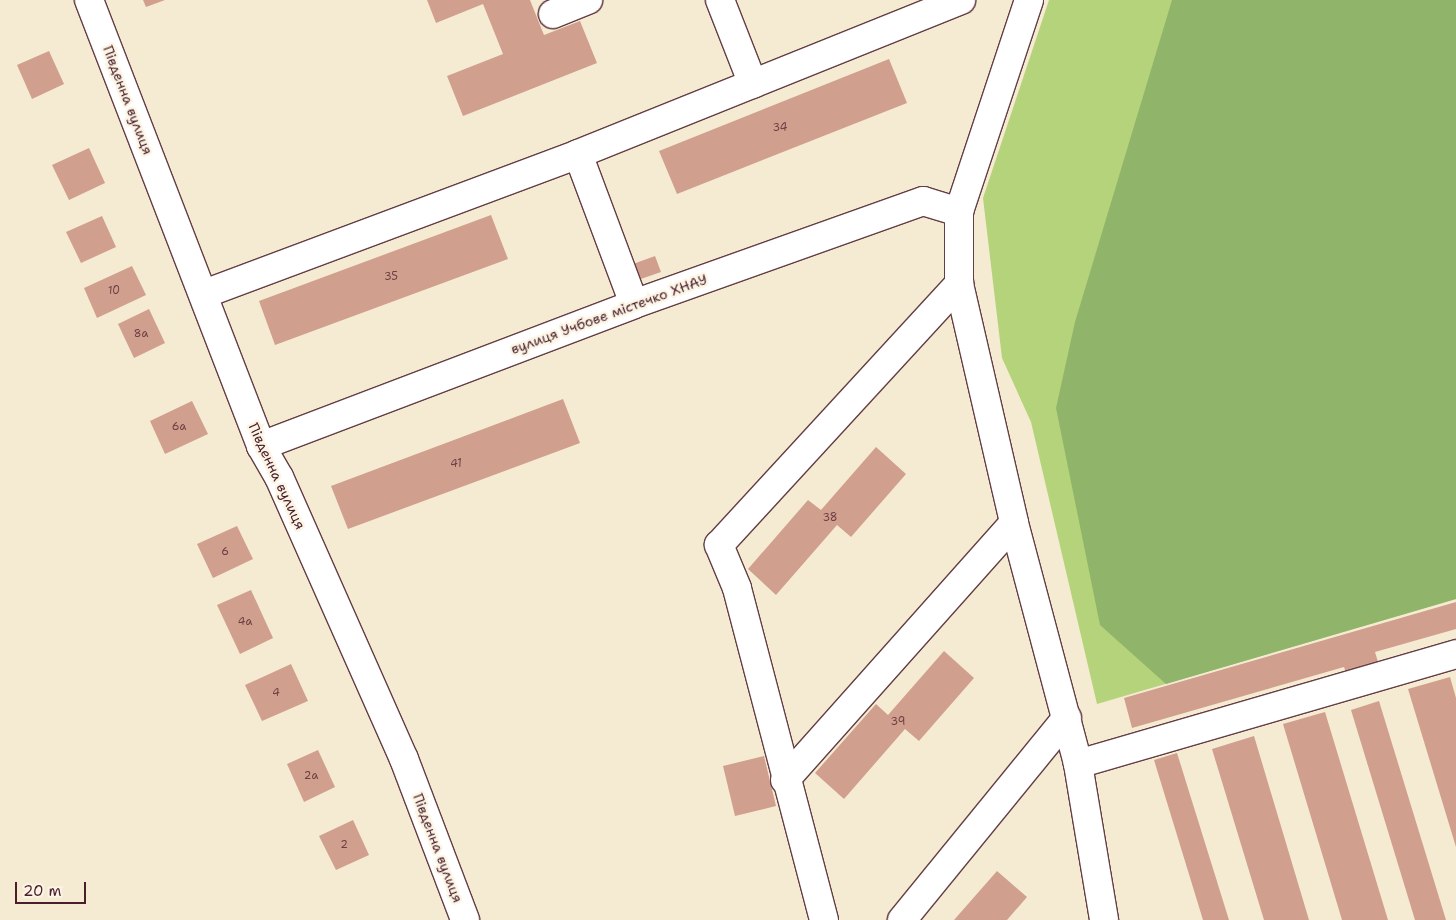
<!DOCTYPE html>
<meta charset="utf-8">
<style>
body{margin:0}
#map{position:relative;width:1456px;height:920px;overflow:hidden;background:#f5ebd3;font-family:"Shantell Sans",sans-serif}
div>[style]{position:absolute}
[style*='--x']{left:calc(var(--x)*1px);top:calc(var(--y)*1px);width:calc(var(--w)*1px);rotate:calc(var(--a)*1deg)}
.green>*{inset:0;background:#b5d37a}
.forest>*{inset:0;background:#90b56a}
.building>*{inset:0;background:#d19f8e}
.roads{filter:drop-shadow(1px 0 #643e44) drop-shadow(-1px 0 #643e44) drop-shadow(0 1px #643e44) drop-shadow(0 -1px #643e44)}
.minor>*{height:28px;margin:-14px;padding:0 14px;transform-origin:14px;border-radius:14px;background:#fff}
span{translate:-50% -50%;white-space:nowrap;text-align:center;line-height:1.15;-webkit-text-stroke:5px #fcf5e5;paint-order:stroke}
.number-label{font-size:11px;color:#6c3f44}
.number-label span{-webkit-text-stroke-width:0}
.street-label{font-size:14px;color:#4a1f2b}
.scale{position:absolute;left:15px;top:882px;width:71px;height:22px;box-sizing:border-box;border:2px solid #4a1f2b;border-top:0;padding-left:6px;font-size:15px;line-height:18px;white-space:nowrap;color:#4a1f2b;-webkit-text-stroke:4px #fcf5e5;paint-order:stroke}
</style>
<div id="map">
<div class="green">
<i style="clip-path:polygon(1049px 0,1456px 0,1456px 599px,1097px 704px,1031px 422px,1002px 358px,983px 198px)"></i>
</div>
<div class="forest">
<i style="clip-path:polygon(1172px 0,1456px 0,1456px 599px,1166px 684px,1100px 625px,1056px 408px,1075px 322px)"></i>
</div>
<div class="building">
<i style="clip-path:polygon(143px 0,165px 0,146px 7px)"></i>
<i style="clip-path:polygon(427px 0,530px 0,544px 35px,580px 21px,597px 63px,463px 116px,447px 76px,503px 54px,483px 4px,436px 23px)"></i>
<i style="clip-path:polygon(49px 51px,64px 84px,32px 99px,17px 65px)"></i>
<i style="clip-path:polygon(889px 59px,907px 103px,677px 194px,659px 151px)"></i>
<i style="clip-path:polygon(89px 148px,105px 183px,69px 200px,52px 165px)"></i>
<i style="clip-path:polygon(491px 215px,508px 259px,275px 345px,259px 301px)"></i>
<i style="clip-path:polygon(102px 216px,116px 247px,81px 263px,66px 232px)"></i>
<i style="clip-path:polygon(655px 256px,661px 272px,638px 280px,633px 264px)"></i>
<i style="clip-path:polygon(132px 266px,146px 295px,97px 318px,84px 288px)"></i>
<i style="clip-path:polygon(149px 309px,165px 343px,134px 358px,118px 324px)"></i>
<i style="clip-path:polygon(563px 399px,580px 443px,348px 529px,331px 486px)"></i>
<i style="clip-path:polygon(192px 401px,208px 434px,165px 454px,150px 421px)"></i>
<i style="clip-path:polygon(876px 447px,906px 474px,851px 537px,837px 525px,776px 595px,748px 569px,808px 500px,821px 510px)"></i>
<i style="clip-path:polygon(237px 526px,253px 559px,213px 578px,197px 544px)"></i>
<i style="clip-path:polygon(251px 590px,273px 638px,240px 654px,217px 605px)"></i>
<i style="clip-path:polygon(1456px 602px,1456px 629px,1375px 652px,1382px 675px,1350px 685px,1344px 667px,1132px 728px,1124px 698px)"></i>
<i style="clip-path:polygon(944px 651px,974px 678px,919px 741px,905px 729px,844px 799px,815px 773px,876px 704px,888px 715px)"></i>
<i style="clip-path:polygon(291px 664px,308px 701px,262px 721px,245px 685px)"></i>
<i style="clip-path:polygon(1450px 677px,1456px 698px,1456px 847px,1408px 689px)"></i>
<i style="clip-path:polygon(1379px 701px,1446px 920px,1415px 920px,1351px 710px)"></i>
<i style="clip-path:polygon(1325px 712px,1388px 920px,1342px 920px,1283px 724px)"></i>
<i style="clip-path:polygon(1254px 736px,1309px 920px,1264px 920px,1212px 749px)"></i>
<i style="clip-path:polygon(318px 750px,335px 787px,304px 802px,287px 764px)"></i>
<i style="clip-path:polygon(1177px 753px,1229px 920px,1203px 920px,1154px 760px)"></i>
<i style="clip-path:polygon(764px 756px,776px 806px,735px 816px,723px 766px)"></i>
<i style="clip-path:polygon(353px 820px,369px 855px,336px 870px,319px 836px)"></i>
<i style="clip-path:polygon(997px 871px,1027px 897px,1007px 920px,954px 920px)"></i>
</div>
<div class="roads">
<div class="minor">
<i style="--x:89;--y:0;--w:478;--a:68.9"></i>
<i style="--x:261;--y:446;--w:36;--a:60"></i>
<i style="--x:279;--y:477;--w:308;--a:66.1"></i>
<i style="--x:404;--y:759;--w:172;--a:69.2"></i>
<i style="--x:720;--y:0;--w:90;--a:68.6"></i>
<i style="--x:1029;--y:0;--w:223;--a:108.3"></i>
<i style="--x:959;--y:212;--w:72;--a:90"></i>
<i style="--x:959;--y:284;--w:245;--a:77"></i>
<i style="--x:1014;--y:523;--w:249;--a:75.1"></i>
<i style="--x:1078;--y:764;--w:158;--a:80.5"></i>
<i style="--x:553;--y:14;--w:38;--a:-22"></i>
<i style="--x:578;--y:154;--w:160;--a:69.5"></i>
<i style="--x:204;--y:294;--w:399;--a:-20.5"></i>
<i style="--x:578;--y:154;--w:413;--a:-21.9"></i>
<i style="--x:261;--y:446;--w:399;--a:-20.8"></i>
<i style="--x:634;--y:304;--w:307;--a:-19.6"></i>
<i style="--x:923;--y:201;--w:38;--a:17"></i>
<i style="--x:1078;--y:764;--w:394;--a:-16.2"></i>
<i style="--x:785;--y:780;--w:344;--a:-48.3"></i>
<i style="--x:824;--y:920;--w:343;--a:-104.7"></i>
<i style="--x:737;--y:588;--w:47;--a:-112.7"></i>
<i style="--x:719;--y:545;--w:355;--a:-47.4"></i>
<i style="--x:902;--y:920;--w:261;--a:-50.8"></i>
</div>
</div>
<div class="number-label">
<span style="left:780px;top:128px">34</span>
<span style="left:391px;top:277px">35</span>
<span style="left:114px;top:291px">10</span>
<span style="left:141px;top:334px">8а</span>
<span style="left:179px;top:427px">6а</span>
<span style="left:456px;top:464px">41</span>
<span style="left:830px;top:518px">38</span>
<span style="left:225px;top:552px">6</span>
<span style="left:245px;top:622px">4а</span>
<span style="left:276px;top:693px">4</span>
<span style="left:898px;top:722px">39</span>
<span style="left:311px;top:776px">2а</span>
<span style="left:344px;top:845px">2</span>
</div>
<div class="street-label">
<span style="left:128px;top:100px;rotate:69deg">Південна вулиця</span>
<span style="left:609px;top:314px;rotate:-20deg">вулиця Учбове містечко ХНАУ</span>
<span style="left:277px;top:476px;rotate:65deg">Південна вулиця</span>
<span style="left:438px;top:848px;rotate:69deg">Південна вулиця</span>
</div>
<div class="scale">20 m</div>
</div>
